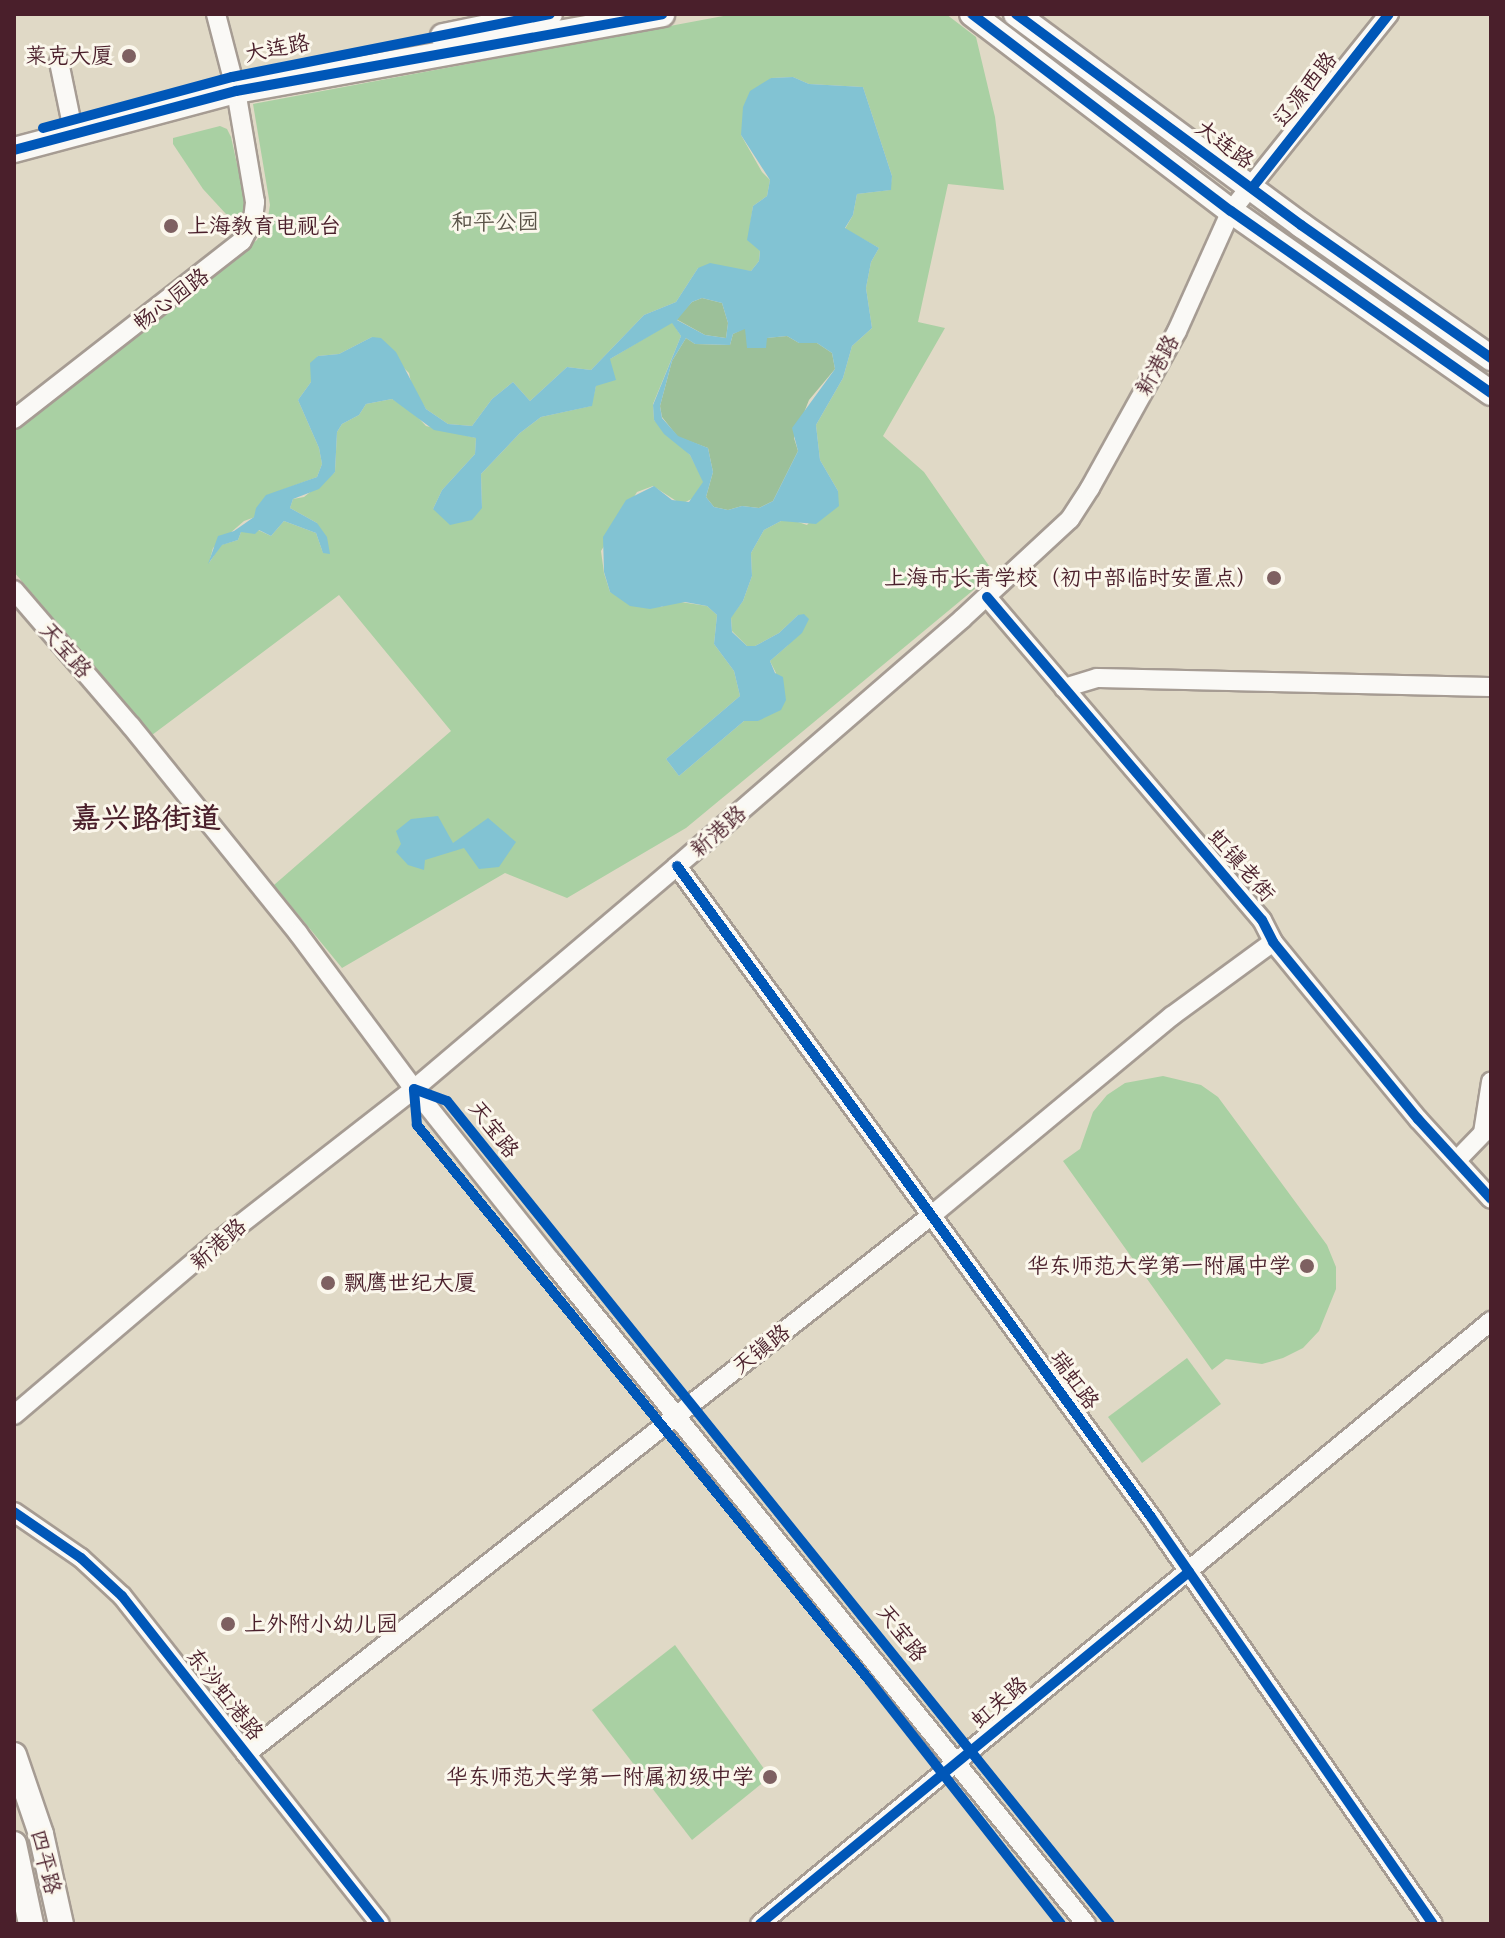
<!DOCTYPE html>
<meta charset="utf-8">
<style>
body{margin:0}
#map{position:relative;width:1505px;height:1938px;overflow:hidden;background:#e0d9c6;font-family:"Shantell Sans","LXGW WenKai TC",sans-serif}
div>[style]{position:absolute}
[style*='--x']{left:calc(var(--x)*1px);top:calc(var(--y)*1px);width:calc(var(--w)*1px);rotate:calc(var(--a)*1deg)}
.green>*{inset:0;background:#a9d0a3}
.forest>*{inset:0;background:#9cc099}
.water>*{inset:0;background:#82c3d3}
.roads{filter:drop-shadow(2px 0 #a69c93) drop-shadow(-2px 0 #a69c93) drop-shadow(0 2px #a69c93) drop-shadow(0 -2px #a69c93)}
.minor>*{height:18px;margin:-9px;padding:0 9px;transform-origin:9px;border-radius:9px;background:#faf9f6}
.major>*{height:24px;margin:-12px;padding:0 12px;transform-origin:12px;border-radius:12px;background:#faf9f6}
.cycleway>*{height:10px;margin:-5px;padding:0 5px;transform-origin:5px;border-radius:5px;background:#0057b8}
.dots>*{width:22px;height:22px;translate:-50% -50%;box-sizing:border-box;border:4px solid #fbf7ec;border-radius:50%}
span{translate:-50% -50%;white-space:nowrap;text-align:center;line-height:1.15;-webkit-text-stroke:6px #fbf7ec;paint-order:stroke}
.street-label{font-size:22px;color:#4a1f2b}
.poi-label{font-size:22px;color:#4a1f2b}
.right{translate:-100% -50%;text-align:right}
.left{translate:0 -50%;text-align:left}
.park-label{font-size:22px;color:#595247}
.district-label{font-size:30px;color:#4a1f2b;font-weight:700}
.frame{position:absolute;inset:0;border:16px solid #4a1f2b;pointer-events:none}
</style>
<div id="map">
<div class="green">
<i style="clip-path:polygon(evenodd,734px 14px,946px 14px,976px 37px,995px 117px,1004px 190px,948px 184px,918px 322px,945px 328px,883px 436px,924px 472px,994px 573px,686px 828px,567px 898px,505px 873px,342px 968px,274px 885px,451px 731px,339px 595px,152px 735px,14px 572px,14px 430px,257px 240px,267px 223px,270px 205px,253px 104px,734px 14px,793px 77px,809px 84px,863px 87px,892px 176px,890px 190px,857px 194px,853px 215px,845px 229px,879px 248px,871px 262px,866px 288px,872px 328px,852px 346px,843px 378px,816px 425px,820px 460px,838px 491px,807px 525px,792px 520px,781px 521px,764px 530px,751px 553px,752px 576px,743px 601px,731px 617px,732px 631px,747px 646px,755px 646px,779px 633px,798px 615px,788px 645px,770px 661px,776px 673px,758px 721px,744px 721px,679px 776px,666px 759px,740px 696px,734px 671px,714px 644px,717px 615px,707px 606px,674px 601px,661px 607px,610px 592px,604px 573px,601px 551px,637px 492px,653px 486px,681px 504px,696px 497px,704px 482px,690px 455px,654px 420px,653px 404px,681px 336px,672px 322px,610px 359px,596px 386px,591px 406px,541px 417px,520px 433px,481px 474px,482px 508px,433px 509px,442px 490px,475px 454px,476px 438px,426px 426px,412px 411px,392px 399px,366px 404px,359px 415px,342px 424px,337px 432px,335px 472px,304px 497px,293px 499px,290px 508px,317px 523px,323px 553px,316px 533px,284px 521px,271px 536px,258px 530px,241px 532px,238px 540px,221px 545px,209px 563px,213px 548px,244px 521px,255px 517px,266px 496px,317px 477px,322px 464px,319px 448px,298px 400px,311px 382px,311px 368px,318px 356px,339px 354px,372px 337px,409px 373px,412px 387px,426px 409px,448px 424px,472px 426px,492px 399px,513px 382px,530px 401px,567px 367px,591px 370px,644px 315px,676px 302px,698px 268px,751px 271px,759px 261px,760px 250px,748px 240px,753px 206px,767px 196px,770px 180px,762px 172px,741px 135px,771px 78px,793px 77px)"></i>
<i style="clip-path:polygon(220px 126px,227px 129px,231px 137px,246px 204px,246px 213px,237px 226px,203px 189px,173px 144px,173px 138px)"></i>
<i style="clip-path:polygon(1163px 1076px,1201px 1085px,1218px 1097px,1327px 1245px,1336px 1267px,1336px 1289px,1319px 1331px,1303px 1348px,1283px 1358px,1262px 1364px,1226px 1359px,1212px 1370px,1063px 1161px,1080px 1149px,1093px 1112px,1107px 1095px,1125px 1083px)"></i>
<i style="clip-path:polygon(1187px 1358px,1221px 1404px,1142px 1463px,1108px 1417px)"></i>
<i style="clip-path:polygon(675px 1645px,770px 1777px,692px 1840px,592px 1710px)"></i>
</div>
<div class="forest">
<i style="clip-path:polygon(702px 298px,722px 303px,728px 323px,726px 338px,705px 335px,676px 319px,692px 302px)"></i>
<i style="clip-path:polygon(745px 328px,766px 348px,766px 338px,787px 336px,799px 343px,817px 343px,832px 353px,835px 369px,809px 400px,794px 438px,798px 451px,773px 501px,759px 508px,742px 506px,728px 510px,714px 507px,706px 497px,713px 472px,708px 448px,678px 437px,662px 417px,660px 406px,672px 361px,686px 338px,695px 344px,730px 345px,733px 334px)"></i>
</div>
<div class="water">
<i style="clip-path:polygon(evenodd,793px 77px,809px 84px,863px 87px,892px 176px,891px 190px,857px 194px,853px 215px,845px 228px,879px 248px,871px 262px,866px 288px,872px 328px,852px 346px,843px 378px,816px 425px,820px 460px,838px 491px,839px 506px,816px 524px,781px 521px,764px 530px,751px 553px,752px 576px,743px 601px,731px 618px,732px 632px,747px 646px,755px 646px,779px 633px,798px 615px,804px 614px,809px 619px,802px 633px,770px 661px,775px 673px,783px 677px,786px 700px,781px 710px,758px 721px,744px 721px,679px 776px,666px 759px,740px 696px,734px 671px,714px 644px,717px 615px,707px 606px,685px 602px,650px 609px,630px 606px,610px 592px,604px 572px,603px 537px,626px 500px,654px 486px,672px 500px,689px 502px,703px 482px,690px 455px,664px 434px,654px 420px,653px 405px,681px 336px,672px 323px,610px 359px,616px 380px,596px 386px,592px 406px,541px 417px,520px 433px,481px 474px,482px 508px,472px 520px,450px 525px,433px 509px,442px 490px,475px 454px,476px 438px,434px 430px,392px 399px,366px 404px,359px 415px,342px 424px,337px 432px,335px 472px,319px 489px,293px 499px,290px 508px,317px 523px,327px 537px,330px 554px,323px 553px,316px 533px,284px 521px,271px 536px,259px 530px,255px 534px,241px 532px,238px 540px,222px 545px,208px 564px,218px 536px,234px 531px,254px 517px,256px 508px,266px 495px,317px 477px,322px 464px,319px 448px,298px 400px,311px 382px,310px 363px,318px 356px,339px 354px,372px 337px,381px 338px,396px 352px,426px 409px,448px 424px,472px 426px,492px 399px,513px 382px,530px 401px,567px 367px,591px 370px,644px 315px,676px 302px,698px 268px,710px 263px,751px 271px,759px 261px,760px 251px,747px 240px,753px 206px,767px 196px,770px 180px,741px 135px,743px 107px,750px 91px,771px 78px,793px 77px,702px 298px,722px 303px,728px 323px,726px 338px,705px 335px,677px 320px,692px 302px,702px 298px,793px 77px,745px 329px,747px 348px,766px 348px,767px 338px,787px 336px,799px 343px,817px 343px,832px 353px,835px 369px,792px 428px,798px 451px,773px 501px,759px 508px,742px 506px,728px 510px,714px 507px,706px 497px,713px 472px,708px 448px,678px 436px,662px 418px,660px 406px,672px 361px,686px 338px,695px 344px,730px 345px,733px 334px,745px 329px)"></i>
<i style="clip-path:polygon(438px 816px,453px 843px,488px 818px,516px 842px,499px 867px,479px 869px,464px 848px,425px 860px,424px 870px,408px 865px,396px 852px,401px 844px,396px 831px,411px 819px)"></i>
</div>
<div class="roads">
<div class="minor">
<i style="--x:59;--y:62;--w:59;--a:78.3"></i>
<i style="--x:14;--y:419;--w:289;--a:-38"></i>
<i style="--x:242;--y:241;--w:25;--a:-63"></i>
<i style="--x:253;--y:219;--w:17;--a:-83"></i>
<i style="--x:255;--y:202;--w:113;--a:-99.7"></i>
<i style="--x:236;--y:91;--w:80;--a:-104.6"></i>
<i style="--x:14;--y:590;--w:179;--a:49.3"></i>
<i style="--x:131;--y:726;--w:266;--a:51.1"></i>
<i style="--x:298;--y:933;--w:194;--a:53.4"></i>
<i style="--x:414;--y:1089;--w:220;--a:51.5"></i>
<i style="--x:551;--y:1261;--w:852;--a:51.1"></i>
<i style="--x:987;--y:597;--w:424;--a:49.6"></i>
<i style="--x:1262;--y:920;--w:25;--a:63"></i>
<i style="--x:1273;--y:942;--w:229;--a:50.7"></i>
<i style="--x:1418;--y:1119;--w:108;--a:47.6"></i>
<i style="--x:1064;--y:688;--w:34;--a:-17"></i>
<i style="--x:1097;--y:678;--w:394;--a:1.3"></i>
<i style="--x:677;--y:866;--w:805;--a:53.94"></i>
<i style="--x:1151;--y:1517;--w:495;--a:55.3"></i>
<i style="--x:1457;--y:1160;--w:37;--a:-46"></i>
<i style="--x:1483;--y:1133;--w:52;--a:-81.1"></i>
<i style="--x:14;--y:1415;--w:264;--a:-40.4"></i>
<i style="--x:215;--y:1244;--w:252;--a:-37.9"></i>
<i style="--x:414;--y:1089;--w:345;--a:-40.3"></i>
<i style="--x:677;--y:866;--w:377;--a:-40.9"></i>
<i style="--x:962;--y:619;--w:147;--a:-42.8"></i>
<i style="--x:1070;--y:519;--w:37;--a:-57"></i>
<i style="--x:1090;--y:488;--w:179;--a:-61"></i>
<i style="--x:1177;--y:331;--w:132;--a:-65.8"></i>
<i style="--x:1231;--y:211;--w:253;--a:-51.3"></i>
<i style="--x:14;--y:1512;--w:81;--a:34.5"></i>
<i style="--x:81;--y:1558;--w:56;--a:42.8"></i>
<i style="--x:122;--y:1596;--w:417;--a:51.8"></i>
<i style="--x:246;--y:1754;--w:872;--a:-38.16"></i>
<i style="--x:932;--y:1215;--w:312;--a:-39.7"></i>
<i style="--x:1172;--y:1016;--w:125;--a:-36.2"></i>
<i style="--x:760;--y:1924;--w:948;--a:-39.52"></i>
</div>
<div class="major">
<i style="--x:972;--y:14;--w:325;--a:37.3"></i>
<i style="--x:1231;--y:211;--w:317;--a:35"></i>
<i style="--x:1016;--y:14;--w:355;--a:36.5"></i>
<i style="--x:1301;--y:225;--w:232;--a:35"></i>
<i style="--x:443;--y:36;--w:109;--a:-11.6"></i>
<i style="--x:14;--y:150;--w:230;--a:-14.9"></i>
<i style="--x:236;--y:91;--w:433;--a:-10.2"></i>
<i style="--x:14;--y:1755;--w:83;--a:71.1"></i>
<i style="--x:41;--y:1834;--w:92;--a:77.5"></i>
<i style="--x:14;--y:1844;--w:82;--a:78"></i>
</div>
</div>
<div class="cycleway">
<i style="--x:972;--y:14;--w:325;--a:37.3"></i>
<i style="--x:1231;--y:211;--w:317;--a:35"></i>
<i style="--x:1016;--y:14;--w:355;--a:36.5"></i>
<i style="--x:1301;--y:225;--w:232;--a:35"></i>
<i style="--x:43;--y:128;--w:196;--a:-15.1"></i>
<i style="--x:232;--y:77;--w:324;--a:-11.2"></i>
<i style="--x:14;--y:150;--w:230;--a:-14.9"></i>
<i style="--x:236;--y:91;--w:433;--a:-10.2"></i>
<i style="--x:1252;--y:188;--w:221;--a:-51.8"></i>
<i style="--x:987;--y:597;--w:424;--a:49.6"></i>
<i style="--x:1262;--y:920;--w:25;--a:63"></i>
<i style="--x:1273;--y:942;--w:229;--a:50.7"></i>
<i style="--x:1418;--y:1119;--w:108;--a:47.6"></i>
<i style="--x:677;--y:866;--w:805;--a:53.94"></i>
<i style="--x:1151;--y:1517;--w:495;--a:55.3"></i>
<i style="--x:14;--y:1512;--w:81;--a:34.5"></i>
<i style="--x:81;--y:1558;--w:56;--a:42.8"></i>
<i style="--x:122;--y:1596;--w:417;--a:51.8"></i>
<i style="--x:760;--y:1924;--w:555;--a:-39.37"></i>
<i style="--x:1061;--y:1924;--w:310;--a:-128.2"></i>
<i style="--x:869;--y:1680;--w:716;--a:-129.16"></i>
<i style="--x:417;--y:1125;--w:36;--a:-95"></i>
<i style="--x:414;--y:1089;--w:35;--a:20"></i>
<i style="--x:447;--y:1101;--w:1057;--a:51.15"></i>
</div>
<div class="dots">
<i style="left:129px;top:56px;background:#7e6061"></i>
<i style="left:171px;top:226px;background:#7e6061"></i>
<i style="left:1274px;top:578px;background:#7e6061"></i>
<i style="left:1307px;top:1266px;background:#7e6061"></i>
<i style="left:328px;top:1283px;background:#7e6061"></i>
<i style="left:228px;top:1624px;background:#7e6061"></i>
<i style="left:770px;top:1777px;background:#7e6061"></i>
</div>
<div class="street-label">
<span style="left:277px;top:48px;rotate:-11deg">大连路</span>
<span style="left:1305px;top:89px;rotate:-52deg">辽源西路</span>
<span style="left:1225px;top:144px;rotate:36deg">大连路</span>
<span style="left:171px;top:299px;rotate:-37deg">畅心园路</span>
<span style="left:1157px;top:365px;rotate:-61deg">新港路</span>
<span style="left:66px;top:650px;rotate:49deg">天宝路</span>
<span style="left:718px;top:831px;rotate:-41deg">新港路</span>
<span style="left:1242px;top:865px;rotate:49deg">虹镇老街</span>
<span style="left:494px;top:1129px;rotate:52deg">天宝路</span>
<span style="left:218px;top:1244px;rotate:-41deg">新港路</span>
<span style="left:761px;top:1349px;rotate:-38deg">天镇路</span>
<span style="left:1075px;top:1380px;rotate:54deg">瑞虹路</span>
<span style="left:902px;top:1633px;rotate:52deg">天宝路</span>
<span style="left:225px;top:1694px;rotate:52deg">东沙虹港路</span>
<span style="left:999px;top:1702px;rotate:-40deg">虹关路</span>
<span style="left:46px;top:1862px;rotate:76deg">四平路</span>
</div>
<div class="poi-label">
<span class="right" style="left:113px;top:56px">莱克大厦</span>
<span class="left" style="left:187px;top:226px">上海教育电视台</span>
<span class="right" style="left:1258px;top:578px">上海市长青学校（初中部临时安置点）</span>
<span class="right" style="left:1291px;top:1266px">华东师范大学第一附属中学</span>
<span class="left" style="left:344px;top:1283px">飘鹰世纪大厦</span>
<span class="left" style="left:244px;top:1624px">上外附小幼儿园</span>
<span class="right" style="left:754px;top:1777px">华东师范大学第一附属初级中学</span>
</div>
<div class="park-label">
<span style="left:495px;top:222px">和平公园</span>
</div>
<div class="district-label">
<span style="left:146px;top:818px">嘉兴路街道</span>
</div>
<div class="frame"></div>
</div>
